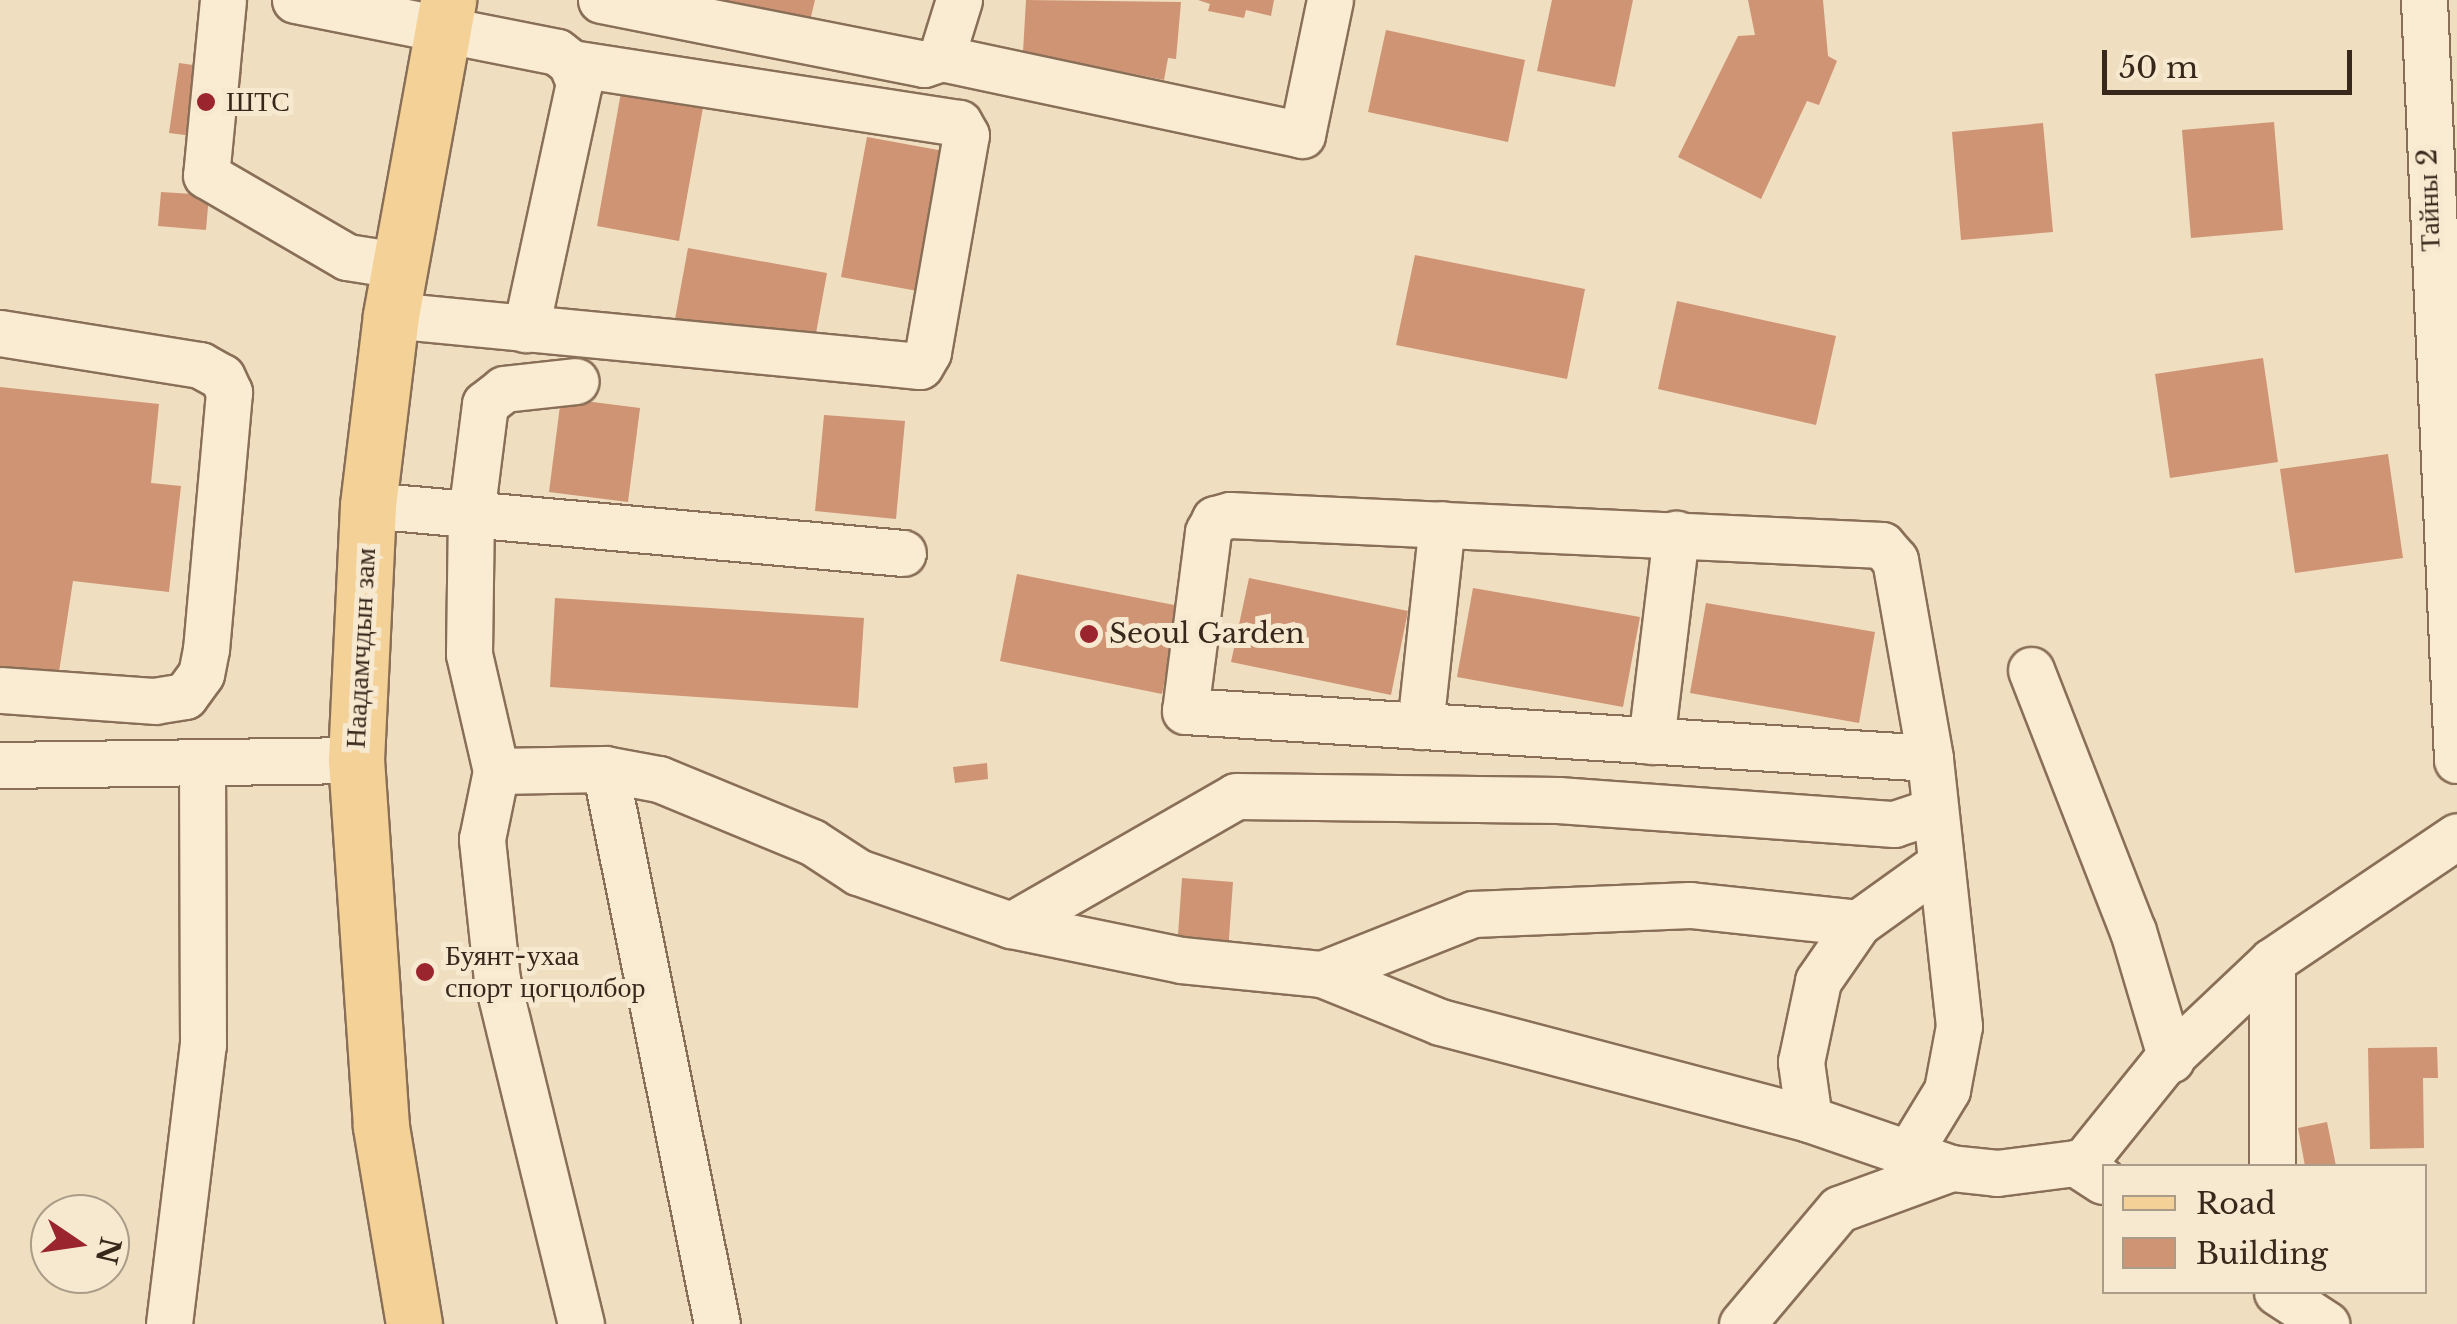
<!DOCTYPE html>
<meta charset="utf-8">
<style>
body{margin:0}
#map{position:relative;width:2457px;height:1324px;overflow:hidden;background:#efdec0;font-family:"Libre Baskerville",serif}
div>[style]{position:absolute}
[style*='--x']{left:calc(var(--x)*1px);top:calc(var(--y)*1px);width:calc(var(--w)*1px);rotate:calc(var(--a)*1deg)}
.building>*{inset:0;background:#cf9474}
.roads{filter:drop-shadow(2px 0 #896f57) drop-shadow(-2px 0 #896f57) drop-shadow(0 2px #896f57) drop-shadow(0 -2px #896f57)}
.minor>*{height:45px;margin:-22.5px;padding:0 22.5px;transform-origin:22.5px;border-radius:22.5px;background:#faecd3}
.major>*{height:55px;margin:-27.5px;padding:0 27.5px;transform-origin:27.5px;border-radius:27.5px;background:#f4d196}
.dots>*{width:28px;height:28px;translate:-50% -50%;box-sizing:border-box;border:5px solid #f6e9d0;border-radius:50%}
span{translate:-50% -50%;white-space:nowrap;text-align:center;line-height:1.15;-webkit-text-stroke:10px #f6e9d0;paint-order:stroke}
.poi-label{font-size:28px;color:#38281c}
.left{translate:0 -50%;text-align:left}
.street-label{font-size:28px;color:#38281c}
.legend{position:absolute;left:2102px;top:1164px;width:325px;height:130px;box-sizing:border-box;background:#f6e9d0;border:2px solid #aa9c88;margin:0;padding:12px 18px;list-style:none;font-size:30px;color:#38281c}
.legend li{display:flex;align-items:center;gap:20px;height:50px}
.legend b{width:50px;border:2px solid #aa9c88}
.north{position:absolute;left:30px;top:1194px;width:100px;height:100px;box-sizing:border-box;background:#f6e9d0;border:2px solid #aa9c88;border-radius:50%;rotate:103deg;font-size:28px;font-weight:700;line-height:40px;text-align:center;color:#38281c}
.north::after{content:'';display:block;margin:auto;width:35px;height:45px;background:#9a252e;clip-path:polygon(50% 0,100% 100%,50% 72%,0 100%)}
.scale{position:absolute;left:2102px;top:50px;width:250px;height:45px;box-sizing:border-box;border:5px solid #38281c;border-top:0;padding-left:12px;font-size:30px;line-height:35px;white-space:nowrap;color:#38281c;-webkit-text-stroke:8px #f6e9d0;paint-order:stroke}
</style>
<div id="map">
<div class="building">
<i style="clip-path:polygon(713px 0,815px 0,810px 21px)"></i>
<i style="clip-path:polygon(1026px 0,1181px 2px,1176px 59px,1168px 58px,1164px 80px,1023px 52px)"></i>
<i style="clip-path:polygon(1198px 0,1274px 0,1271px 16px,1246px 10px,1244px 18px,1208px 11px,1210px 4px)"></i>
<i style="clip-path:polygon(1552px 0,1633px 0,1615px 87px,1537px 71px)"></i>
<i style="clip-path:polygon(1748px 0,1823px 0,1828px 56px,1837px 61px,1819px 105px,1807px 101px,1761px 199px,1678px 157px,1738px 36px,1755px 35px)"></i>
<i style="clip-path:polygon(1386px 30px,1525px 60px,1508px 142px,1368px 112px)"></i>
<i style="clip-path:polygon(179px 63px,242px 72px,233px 141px,169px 133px)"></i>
<i style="clip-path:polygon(622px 87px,704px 102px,679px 241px,597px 226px)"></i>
<i style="clip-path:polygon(2274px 122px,2283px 230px,2191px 238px,2182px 130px)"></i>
<i style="clip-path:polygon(2043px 123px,2053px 232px,1961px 240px,1952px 132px)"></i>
<i style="clip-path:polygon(867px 137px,949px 152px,923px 292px,841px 277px)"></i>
<i style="clip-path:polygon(161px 192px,209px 195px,206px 230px,158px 226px)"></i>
<i style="clip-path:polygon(688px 248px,827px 273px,812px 355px,673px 330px)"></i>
<i style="clip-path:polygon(1415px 255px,1585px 289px,1567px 379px,1396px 345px)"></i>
<i style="clip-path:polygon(1677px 301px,1836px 336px,1816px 425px,1658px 389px)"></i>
<i style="clip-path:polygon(2263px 358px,2278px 462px,2170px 478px,2155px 374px)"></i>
<i style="clip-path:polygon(0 387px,159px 404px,151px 483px,181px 486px,169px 592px,73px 581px,57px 685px,0 678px)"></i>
<i style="clip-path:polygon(561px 398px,640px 408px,628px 502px,549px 492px)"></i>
<i style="clip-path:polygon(824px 415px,905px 421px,896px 519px,815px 511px)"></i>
<i style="clip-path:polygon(2388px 454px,2403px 558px,2295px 573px,2280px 469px)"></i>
<i style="clip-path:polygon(1017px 574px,1179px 606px,1162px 694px,1000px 661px)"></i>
<i style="clip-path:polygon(1249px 578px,1408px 611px,1391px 695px,1231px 662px)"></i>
<i style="clip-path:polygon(1473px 588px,1640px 617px,1623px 707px,1457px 677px)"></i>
<i style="clip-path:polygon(555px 598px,864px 618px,858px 708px,550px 687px)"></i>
<i style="clip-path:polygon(1706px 603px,1875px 632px,1859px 723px,1690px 693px)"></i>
<i style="clip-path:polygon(987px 763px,988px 779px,955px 783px,953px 767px)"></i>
<i style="clip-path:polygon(1182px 878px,1233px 882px,1228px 952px,1177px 949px)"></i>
<i style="clip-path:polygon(2437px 1047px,2438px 1078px,2423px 1078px,2424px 1148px,2370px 1149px,2368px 1048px)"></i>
<i style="clip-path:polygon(2327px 1122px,2336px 1166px,2305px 1166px,2298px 1128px)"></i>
</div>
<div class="roads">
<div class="minor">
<i style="--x:223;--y:0;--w:176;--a:95.5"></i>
<i style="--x:206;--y:175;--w:163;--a:30.2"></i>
<i style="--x:347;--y:257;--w:51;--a:9.1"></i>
<i style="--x:295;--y:0;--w:267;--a:11.2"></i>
<i style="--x:557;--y:52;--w:18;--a:38"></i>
<i style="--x:571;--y:63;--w:22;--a:68"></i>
<i style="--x:579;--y:83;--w:252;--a:102.2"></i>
<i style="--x:601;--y:0;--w:329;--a:11.2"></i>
<i style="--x:924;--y:64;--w:18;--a:-19"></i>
<i style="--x:941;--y:58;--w:61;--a:-72.8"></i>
<i style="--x:2424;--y:0;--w:761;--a:87.51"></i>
<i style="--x:941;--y:58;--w:369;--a:12"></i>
<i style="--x:1302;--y:135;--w:138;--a:-78.3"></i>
<i style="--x:391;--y:315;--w:531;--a:5.51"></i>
<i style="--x:920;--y:366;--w:16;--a:-60"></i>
<i style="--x:928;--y:352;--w:220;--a:-80.1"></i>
<i style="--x:966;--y:135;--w:14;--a:-120"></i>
<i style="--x:959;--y:123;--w:393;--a:-171.2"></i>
<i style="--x:0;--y:333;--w:203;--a:9.1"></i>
<i style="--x:200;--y:365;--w:25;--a:29"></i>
<i style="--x:222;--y:377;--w:17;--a:65"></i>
<i style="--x:229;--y:392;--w:258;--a:95.1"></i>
<i style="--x:206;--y:649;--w:25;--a:101"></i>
<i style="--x:201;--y:674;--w:27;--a:126"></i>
<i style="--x:185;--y:696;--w:30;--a:171"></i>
<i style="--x:155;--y:701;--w:155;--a:-175.9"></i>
<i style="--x:368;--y:505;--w:537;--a:5.13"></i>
<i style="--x:2031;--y:670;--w:280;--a:68.7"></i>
<i style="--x:2133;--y:931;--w:134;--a:73.5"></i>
<i style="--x:1420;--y:726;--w:203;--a:-83.8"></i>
<i style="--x:1651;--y:741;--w:209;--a:-83.1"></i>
<i style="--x:0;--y:765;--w:356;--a:-0.8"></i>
<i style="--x:605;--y:769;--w:566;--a:78.59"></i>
<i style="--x:496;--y:771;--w:120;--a:-103"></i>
<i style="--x:469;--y:654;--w:139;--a:-89.2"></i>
<i style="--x:471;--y:515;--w:112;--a:-82.8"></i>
<i style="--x:485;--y:404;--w:24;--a:-38"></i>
<i style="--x:504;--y:389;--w:72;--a:-6.3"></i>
<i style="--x:1011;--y:925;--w:259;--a:-29.8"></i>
<i style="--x:1236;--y:796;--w:322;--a:0.7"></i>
<i style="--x:1558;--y:800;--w:337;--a:4.1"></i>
<i style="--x:1894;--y:824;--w:41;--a:-18.4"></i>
<i style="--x:1322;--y:974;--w:162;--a:-21.7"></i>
<i style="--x:1473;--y:914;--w:217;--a:-2.4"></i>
<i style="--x:1690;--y:905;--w:169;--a:6.1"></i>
<i style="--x:1809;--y:1119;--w:58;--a:-98"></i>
<i style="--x:1801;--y:1062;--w:83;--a:-78.1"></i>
<i style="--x:1818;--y:981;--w:70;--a:-55.4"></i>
<i style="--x:1858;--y:923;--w:101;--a:-35.7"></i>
<i style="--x:1908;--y:1154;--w:75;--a:-58.6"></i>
<i style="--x:1947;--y:1090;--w:65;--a:-79.4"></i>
<i style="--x:1959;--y:1026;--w:270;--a:-96.2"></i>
<i style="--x:1930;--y:758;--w:201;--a:-100"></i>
<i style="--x:1895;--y:560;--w:20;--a:-131"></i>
<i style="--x:1882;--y:545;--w:653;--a:-177.37"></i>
<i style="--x:1230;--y:515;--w:16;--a:165"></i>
<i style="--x:1215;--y:519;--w:15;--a:118"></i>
<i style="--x:1208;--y:532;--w:180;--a:97.3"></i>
<i style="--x:1185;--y:711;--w:746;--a:3.61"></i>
<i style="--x:2082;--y:1164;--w:127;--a:-51.1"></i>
<i style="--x:2162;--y:1065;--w:151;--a:-43.4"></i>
<i style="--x:2272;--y:961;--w:223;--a:-34"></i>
<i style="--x:2272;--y:1166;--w:205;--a:-90"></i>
<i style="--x:2277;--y:1292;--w:59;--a:33.1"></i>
<i style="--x:169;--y:1324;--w:281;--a:-83.1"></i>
<i style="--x:203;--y:1045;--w:281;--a:-90.2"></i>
<i style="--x:581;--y:1324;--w:354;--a:-103.7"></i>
<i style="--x:497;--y:980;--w:142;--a:-96.1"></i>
<i style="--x:482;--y:839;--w:69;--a:-78.4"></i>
<i style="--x:496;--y:771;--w:109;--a:-1.1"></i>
<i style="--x:605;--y:769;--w:55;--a:10.5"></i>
<i style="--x:659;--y:779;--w:165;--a:22.4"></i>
<i style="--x:812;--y:842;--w:55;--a:33.1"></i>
<i style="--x:858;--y:872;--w:162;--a:19.1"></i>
<i style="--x:1011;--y:925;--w:174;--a:11.6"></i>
<i style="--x:1181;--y:960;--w:142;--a:5.7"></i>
<i style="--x:1322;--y:974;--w:127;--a:22.1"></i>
<i style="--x:1440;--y:1022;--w:382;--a:14.7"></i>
<i style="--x:1809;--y:1119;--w:150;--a:19"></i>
<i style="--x:1742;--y:1324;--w:150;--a:-49.9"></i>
<i style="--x:1839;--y:1209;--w:119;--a:-20.1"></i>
<i style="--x:1951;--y:1168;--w:46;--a:6.2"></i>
<i style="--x:1997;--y:1173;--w:79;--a:-7.3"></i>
<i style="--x:2075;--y:1163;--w:33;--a:33"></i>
</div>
<div class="major">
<i style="--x:414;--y:1324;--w:201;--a:-99.5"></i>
<i style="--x:381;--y:1126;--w:367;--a:-93.9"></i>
<i style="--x:356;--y:760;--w:255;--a:-87.3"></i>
<i style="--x:368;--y:505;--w:191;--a:-83.1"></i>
<i style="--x:391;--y:315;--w:320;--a:-79.7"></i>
</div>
</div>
<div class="dots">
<i style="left:206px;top:102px;background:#9a252e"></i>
<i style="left:1089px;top:634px;background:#9a252e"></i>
<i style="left:425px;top:972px;background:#9a252e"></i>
</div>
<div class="poi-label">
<span class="left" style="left:226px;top:102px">ШТС</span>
<span class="left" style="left:1109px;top:634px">Seoul Garden</span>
<span class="left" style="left:445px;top:972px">Буянт-ухаа<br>спорт цогцолбор</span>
</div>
<div class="street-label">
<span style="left:2429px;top:200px;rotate:-92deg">Тайны 2</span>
<span style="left:361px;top:648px;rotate:-87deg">Наадамчдын зам</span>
</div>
<ul class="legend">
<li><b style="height:12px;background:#f4d196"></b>Road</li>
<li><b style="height:28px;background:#cf9474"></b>Building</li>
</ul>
<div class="north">N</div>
<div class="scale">50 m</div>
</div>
